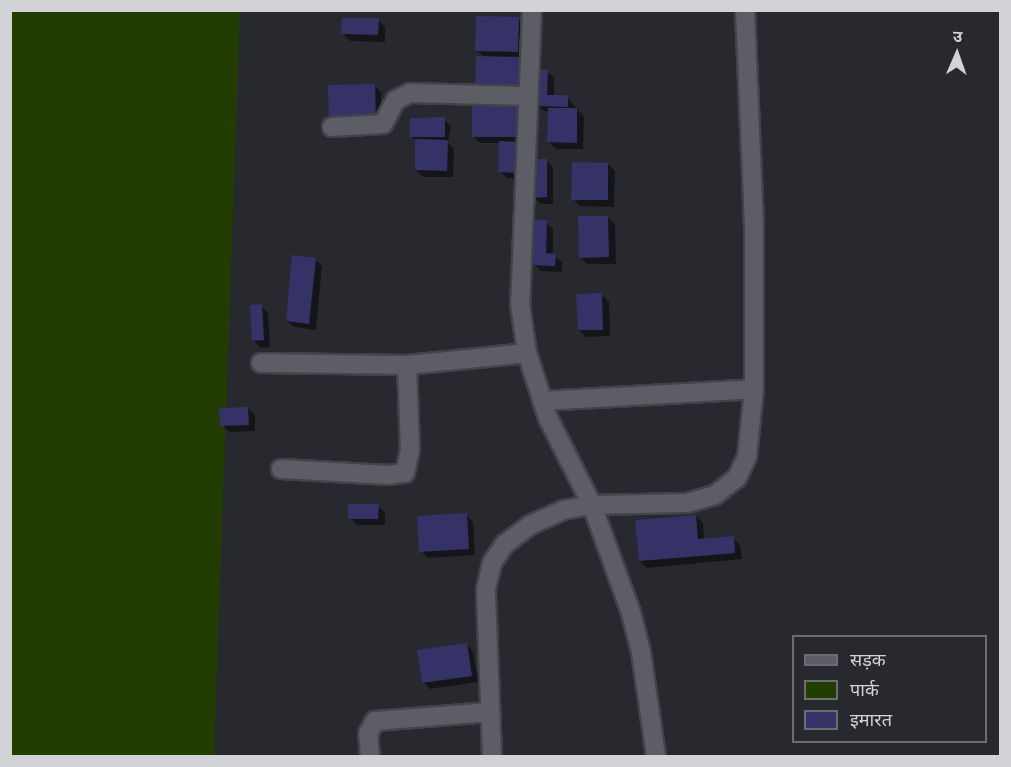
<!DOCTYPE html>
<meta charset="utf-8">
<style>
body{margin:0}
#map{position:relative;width:1011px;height:767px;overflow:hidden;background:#28282f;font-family:"PT Sans","Noto Sans Devanagari",sans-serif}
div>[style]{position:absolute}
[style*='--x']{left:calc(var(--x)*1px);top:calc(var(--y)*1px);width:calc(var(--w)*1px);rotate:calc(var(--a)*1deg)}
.green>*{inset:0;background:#213d01}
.shadow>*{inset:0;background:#0007}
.building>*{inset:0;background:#353268}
.roads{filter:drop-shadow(2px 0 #434349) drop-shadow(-2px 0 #434349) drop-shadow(0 2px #434349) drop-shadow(0 -2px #434349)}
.street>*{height:18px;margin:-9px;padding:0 9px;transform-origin:9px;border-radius:9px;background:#5c5d65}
span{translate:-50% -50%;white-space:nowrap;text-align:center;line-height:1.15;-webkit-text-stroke:4.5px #28282f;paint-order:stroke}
.frame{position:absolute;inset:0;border:12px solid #d2d3d7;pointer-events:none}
.legend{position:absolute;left:792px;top:635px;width:195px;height:108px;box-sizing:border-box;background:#28282f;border:2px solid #6c6c72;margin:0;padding:8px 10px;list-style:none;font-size:18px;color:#d2d3d7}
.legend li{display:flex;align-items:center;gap:12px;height:30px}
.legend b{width:30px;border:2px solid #6c6c72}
.north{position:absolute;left:927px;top:24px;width:60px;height:60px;-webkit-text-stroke:4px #28282f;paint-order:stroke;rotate:2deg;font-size:16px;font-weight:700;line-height:24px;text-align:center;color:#d2d3d7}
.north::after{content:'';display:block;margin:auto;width:21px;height:27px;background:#d2d3d7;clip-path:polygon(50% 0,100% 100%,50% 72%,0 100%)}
</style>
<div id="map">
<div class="green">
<i style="clip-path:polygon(10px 11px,240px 11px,214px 756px,11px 756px)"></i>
</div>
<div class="shadow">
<i style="clip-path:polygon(518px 19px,525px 26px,524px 58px,520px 58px,527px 66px,484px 57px,476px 50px)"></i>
<i style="clip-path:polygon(378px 20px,385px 27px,385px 42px,350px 41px,343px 34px)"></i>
<i style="clip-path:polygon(547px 71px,554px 78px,554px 97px,567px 97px,584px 117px,583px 149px,556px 149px,549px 142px,549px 113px,537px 106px)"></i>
<i style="clip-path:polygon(374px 85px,381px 92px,382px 129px,329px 87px)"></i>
<i style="clip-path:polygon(473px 105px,528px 144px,524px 179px,507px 178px,500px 171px,501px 143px,480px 143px,473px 136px)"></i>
<i style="clip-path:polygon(444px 119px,451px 126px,448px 143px,454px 149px,453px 177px,423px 177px,416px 170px,417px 142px,411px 136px)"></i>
<i style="clip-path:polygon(546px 160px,553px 167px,553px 204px,541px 204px,534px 197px)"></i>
<i style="clip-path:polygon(608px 164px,615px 171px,614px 207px,580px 206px,573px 199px)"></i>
<i style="clip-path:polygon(608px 217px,615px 224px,616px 264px,587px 264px,580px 257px)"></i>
<i style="clip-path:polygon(546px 222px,553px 229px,553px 255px,562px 262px,562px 272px,541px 271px,534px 264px)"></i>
<i style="clip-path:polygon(315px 259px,322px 266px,316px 330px,294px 327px,287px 321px)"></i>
<i style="clip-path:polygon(602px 295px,609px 302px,610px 336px,586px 337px,579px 330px)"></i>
<i style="clip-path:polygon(261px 306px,268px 313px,270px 347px,261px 348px,254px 341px)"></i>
<i style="clip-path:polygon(248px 408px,255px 415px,255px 431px,229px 432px,222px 425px)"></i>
<i style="clip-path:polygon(378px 506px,385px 513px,385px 525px,357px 525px,350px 518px)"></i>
<i style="clip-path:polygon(466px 515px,473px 522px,475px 555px,428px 558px,421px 551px)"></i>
<i style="clip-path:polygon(696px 516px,703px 523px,704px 540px,733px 538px,740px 545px,742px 559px,647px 568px,640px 561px)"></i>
<i style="clip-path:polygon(466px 644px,473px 651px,478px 682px,430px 689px,423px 682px)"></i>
</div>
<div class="building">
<i style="clip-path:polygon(476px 16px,519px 17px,518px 52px,475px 51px)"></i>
<i style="clip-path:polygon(342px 18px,379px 18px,378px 35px,341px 34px)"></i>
<i style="clip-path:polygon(476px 56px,521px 57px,520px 91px,475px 90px)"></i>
<i style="clip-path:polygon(536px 70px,548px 70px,547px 95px,568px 95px,568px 107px,535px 106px)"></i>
<i style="clip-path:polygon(375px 84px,376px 122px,329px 124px,328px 85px)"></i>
<i style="clip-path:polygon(472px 104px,522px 104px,522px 137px,472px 137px)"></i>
<i style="clip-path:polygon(548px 108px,577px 108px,577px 143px,547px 142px)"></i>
<i style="clip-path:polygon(445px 117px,445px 137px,410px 137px,410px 118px)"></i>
<i style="clip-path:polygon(415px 139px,448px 140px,447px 171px,415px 170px)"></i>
<i style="clip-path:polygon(499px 141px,519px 142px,518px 173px,498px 172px)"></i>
<i style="clip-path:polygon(533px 159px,547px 159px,547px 197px,533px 198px)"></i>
<i style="clip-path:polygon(572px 162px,608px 163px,608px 200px,571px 200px)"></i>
<i style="clip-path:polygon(578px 216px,608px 216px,609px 257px,579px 258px)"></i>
<i style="clip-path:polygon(534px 220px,547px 220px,546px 253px,556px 254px,555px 266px,532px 265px)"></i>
<i style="clip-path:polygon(292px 255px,316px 258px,309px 324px,286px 321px)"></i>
<i style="clip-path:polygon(602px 293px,603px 330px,578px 330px,576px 294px)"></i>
<i style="clip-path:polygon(262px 304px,264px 340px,252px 341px,250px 305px)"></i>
<i style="clip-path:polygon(248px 407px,249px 425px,220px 426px,219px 408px)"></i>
<i style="clip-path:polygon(348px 504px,379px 504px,378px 519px,348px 519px)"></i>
<i style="clip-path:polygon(467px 513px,469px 549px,419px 552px,417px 516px)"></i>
<i style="clip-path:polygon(696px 515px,698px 539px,734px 536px,735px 553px,639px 561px,635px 520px)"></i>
<i style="clip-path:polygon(467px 643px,472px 676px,422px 683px,417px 650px)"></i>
</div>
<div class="roads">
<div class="street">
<i style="--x:532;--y:10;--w:294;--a:92.3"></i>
<i style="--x:520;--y:304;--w:49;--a:81.9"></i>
<i style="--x:527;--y:353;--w:68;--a:72.1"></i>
<i style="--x:548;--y:418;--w:97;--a:63.2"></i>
<i style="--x:592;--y:505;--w:115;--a:70.1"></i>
<i style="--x:631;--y:613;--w:40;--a:75.6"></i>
<i style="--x:641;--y:652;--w:105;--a:81.8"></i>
<i style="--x:332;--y:127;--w:51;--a:-3.4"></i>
<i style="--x:383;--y:124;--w:27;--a:-62"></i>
<i style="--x:396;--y:100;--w:16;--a:-27"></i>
<i style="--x:410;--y:93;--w:116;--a:1.5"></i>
<i style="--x:261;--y:363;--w:146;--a:0.8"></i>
<i style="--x:407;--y:365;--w:121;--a:-5.7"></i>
<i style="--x:542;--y:401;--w:212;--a:-3.2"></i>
<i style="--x:281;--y:469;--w:107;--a:3.2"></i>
<i style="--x:388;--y:475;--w:17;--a:-7"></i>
<i style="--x:405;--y:473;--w:24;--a:-78"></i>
<i style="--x:410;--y:450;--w:85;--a:-92"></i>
<i style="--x:370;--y:756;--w:22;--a:-95"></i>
<i style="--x:368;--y:734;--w:15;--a:-62"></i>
<i style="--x:375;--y:721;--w:115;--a:-4.5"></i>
<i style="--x:492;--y:756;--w:167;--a:-92.1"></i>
<i style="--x:486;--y:589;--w:27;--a:-77"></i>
<i style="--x:492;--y:563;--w:23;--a:-56"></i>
<i style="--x:505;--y:544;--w:31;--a:-37"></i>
<i style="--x:530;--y:525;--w:36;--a:-24"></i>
<i style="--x:563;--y:510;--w:29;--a:-10"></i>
<i style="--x:592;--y:505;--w:95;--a:-1.2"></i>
<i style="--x:687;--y:503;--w:29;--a:-16"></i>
<i style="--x:715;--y:495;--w:28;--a:-38"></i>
<i style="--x:737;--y:478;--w:23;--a:-65"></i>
<i style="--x:747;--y:457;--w:68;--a:-84.1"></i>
<i style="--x:754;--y:389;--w:164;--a:-90"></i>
<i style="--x:754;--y:225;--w:215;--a:-92.4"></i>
</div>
</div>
<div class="frame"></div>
<ul class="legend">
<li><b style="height:8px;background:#5c5d65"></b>सड़क</li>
<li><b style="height:16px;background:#213d01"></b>पार्क</li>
<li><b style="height:16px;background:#353268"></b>इमारत</li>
</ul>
<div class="north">उ</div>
</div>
